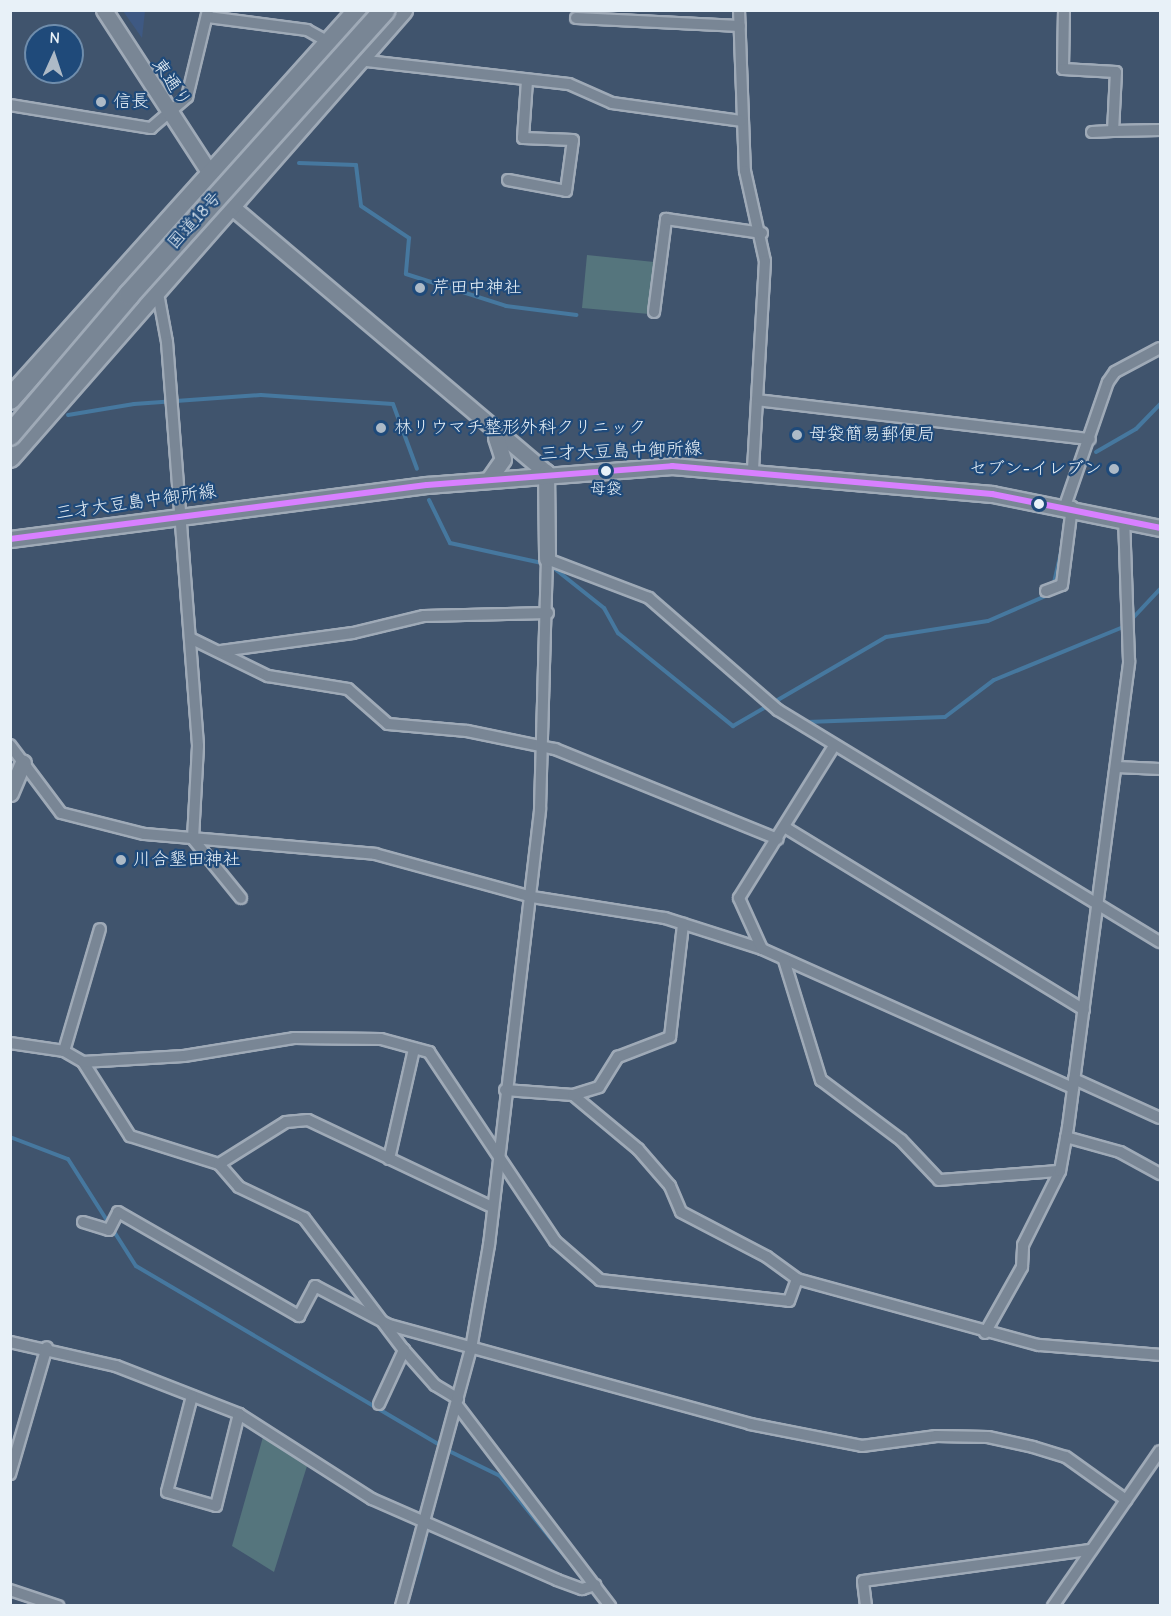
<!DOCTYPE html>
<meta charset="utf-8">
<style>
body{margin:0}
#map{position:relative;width:1171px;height:1616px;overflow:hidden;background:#40546d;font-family:"Comic Neue","Klee One",sans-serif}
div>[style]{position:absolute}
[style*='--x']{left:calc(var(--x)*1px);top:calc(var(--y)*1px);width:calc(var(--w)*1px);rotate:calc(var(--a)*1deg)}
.built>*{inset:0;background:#3e5983}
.green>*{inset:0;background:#55757d}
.stream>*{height:4px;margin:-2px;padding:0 2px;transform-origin:2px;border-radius:2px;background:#46789f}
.roads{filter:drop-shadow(2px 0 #9faab7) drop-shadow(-2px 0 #9faab7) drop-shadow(0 2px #9faab7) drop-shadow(0 -2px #9faab7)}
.street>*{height:10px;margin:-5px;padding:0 5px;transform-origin:5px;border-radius:5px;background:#798695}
.secondary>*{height:15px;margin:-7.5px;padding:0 7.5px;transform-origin:7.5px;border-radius:7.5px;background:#798695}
.highway>*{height:20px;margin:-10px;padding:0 10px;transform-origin:10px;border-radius:10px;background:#798695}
.bridges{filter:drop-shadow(2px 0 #9faab7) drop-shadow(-2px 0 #9faab7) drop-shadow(0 2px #9faab7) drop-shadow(0 -2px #9faab7)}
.highway-bridge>*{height:20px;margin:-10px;padding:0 10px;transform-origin:10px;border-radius:10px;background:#798695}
.bus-1>*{height:6px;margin:-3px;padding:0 3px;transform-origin:3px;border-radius:3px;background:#d880ff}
.dots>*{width:16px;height:16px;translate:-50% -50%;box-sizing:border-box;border:3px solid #1f4a7a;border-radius:50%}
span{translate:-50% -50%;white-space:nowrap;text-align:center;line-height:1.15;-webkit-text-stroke:4.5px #1f4a7a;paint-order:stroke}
.bus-label{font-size:16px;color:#e8f1f8}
.street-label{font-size:18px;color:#e8f1f8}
.poi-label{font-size:18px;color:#e8f1f8}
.left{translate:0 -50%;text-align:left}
.right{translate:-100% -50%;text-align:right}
.frame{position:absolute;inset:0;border:12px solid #e8f1f8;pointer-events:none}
.north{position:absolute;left:24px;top:24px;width:60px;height:60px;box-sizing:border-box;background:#1f4a7a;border:2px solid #6f8dac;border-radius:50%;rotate:3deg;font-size:16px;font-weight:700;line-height:24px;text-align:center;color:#e8f1f8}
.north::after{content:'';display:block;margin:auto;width:21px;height:27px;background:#adbac7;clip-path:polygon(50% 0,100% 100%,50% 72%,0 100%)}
</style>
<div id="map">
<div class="built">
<i style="clip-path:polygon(123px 11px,145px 11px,142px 38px)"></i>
</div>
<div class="green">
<i style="clip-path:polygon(587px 255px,654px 262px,649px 314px,582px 308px)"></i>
<i style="clip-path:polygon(263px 1437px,307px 1466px,274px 1572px,232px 1546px)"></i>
</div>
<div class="stream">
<i style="--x:299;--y:163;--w:57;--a:2"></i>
<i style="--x:356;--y:165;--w:41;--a:83"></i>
<i style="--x:361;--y:206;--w:58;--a:33.7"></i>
<i style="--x:409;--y:238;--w:36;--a:95"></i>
<i style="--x:406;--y:274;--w:105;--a:17.7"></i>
<i style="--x:506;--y:306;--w:71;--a:7.3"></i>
<i style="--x:68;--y:415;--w:67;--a:-9.5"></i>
<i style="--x:134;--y:404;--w:127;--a:-4.1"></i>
<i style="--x:261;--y:395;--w:132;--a:3.9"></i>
<i style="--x:393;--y:404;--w:69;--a:69.7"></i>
<i style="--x:1096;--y:452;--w:46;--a:-29.9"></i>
<i style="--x:1136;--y:429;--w:35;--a:-46"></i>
<i style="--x:429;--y:500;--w:48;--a:64"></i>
<i style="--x:450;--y:543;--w:94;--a:12.3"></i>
<i style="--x:555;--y:569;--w:63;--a:38.5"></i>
<i style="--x:604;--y:608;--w:29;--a:61"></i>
<i style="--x:618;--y:633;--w:148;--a:39"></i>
<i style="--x:733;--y:726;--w:177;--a:-30.2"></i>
<i style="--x:886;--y:637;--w:103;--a:-8.9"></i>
<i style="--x:988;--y:621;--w:68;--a:-23.5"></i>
<i style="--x:1053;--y:587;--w:40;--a:-77"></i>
<i style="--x:1131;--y:620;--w:42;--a:-46.9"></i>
<i style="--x:807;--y:722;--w:138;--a:-2.1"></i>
<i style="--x:945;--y:717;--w:61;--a:-37.1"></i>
<i style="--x:994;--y:680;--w:139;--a:-22.3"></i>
<i style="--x:10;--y:1137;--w:62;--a:20.8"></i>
<i style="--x:68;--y:1159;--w:127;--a:57.6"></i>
<i style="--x:136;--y:1266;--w:355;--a:30.5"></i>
<i style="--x:449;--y:1451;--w:57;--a:26.1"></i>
<i style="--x:500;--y:1476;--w:102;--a:51"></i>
<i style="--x:416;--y:1573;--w:35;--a:-75"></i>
</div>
<div class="roads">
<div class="street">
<i style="--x:739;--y:10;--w:161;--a:87.9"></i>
<i style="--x:745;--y:171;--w:92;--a:77.5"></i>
<i style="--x:765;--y:261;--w:210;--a:93.3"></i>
<i style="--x:1064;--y:10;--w:59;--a:91"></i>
<i style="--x:1063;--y:69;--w:53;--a:3.2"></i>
<i style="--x:1116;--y:72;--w:59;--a:92.9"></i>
<i style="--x:1113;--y:131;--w:47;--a:-1.2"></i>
<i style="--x:208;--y:17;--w:100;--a:7.5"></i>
<i style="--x:307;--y:30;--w:26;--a:29"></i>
<i style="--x:576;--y:18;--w:164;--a:2.8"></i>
<i style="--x:358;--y:60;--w:212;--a:6.5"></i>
<i style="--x:569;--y:84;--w:47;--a:23.8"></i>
<i style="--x:612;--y:103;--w:130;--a:7.9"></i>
<i style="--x:10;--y:105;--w:143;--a:9.3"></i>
<i style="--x:151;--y:128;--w:48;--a:-40.7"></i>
<i style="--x:187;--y:97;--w:89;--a:-76.4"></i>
<i style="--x:1092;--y:132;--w:21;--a:-3"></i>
<i style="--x:508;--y:180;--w:59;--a:10.7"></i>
<i style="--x:566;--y:191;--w:51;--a:-82.2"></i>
<i style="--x:573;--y:140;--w:50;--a:-177.7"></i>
<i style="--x:523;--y:138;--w:57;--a:-86"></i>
<i style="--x:157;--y:288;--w:55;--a:79.5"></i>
<i style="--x:167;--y:342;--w:405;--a:85.6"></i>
<i style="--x:198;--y:746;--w:93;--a:93.1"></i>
<i style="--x:193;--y:839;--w:76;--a:50.9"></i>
<i style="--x:654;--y:312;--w:94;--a:-82.6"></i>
<i style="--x:666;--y:219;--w:97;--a:8.3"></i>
<i style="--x:757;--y:400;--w:335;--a:6.7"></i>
<i style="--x:1065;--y:506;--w:131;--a:-70.9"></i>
<i style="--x:1108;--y:382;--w:12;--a:-55"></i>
<i style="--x:1115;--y:372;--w:51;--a:-28.1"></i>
<i style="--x:1046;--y:591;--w:17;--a:-21"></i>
<i style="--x:1062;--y:585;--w:79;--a:-82.7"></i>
<i style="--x:190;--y:638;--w:87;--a:26"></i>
<i style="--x:268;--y:676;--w:81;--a:9.2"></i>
<i style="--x:348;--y:689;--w:53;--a:41.2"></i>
<i style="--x:388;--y:724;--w:79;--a:5.1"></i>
<i style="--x:467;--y:731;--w:90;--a:11.6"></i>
<i style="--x:555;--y:749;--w:240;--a:22"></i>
<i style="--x:221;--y:651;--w:133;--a:-7.8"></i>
<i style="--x:353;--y:633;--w:73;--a:-13.5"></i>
<i style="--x:424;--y:616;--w:124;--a:-1.4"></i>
<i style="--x:10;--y:745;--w:85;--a:53.1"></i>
<i style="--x:61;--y:813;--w:86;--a:14.2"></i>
<i style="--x:144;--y:834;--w:232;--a:4.9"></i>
<i style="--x:375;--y:854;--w:163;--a:15.3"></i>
<i style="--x:532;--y:897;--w:135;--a:9"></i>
<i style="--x:665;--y:918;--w:102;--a:17.7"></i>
<i style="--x:762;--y:949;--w:341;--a:24.1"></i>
<i style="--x:1117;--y:767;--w:43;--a:2.7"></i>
<i style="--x:786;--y:828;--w:349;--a:31.4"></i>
<i style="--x:762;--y:949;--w:56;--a:-114.3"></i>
<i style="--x:739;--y:898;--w:179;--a:-58"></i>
<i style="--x:784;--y:960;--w:126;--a:72.9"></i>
<i style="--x:821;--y:1080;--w:100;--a:36.9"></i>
<i style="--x:901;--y:1140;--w:55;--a:46.5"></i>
<i style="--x:939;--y:1180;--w:121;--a:-4.3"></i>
<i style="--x:10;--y:1043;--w:55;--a:8.4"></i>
<i style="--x:64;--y:1051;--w:22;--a:30"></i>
<i style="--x:83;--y:1062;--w:88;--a:57.6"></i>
<i style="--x:130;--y:1136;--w:93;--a:17.5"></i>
<i style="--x:219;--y:1164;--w:30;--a:49"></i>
<i style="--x:239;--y:1187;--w:72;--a:25.5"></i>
<i style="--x:304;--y:1218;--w:166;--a:52.9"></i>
<i style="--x:404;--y:1350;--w:47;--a:48.5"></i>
<i style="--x:435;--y:1385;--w:27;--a:31"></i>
<i style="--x:64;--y:1051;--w:127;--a:-73.6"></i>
<i style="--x:83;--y:1062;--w:101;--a:-3.4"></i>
<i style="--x:184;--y:1056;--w:111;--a:-9.3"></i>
<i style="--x:294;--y:1038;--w:87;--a:0.7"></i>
<i style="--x:381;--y:1039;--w:50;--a:15.2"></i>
<i style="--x:429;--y:1052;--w:227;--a:56.3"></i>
<i style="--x:555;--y:1241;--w:60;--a:40.9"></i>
<i style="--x:600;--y:1280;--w:190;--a:6.3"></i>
<i style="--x:789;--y:1301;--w:23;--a:-70"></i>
<i style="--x:1074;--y:1079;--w:94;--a:24.4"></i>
<i style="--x:505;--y:1090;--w:68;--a:4.2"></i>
<i style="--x:573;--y:1095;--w:85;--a:39.7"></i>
<i style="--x:638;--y:1149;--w:49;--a:49.1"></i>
<i style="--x:670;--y:1186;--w:28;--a:67"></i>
<i style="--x:681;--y:1212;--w:97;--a:27.6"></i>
<i style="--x:767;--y:1257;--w:37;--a:36"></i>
<i style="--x:797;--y:1279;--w:251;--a:15.3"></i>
<i style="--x:1039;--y:1345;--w:121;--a:4.7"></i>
<i style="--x:573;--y:1095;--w:27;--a:-17"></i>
<i style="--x:599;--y:1087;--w:36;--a:-58"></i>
<i style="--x:618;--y:1057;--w:56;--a:-21"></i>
<i style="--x:670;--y:1037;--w:114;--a:-83.4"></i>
<i style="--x:1066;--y:1137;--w:56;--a:15.5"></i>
<i style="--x:1120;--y:1152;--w:46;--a:28.8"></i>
<i style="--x:389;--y:1159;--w:113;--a:-77.2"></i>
<i style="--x:219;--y:1164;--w:79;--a:-32.1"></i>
<i style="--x:286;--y:1122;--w:22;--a:-5"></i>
<i style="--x:308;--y:1120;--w:204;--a:25.3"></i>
<i style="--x:83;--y:1222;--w:27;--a:17"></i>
<i style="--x:109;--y:1230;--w:20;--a:-63"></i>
<i style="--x:118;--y:1212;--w:209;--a:29.9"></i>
<i style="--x:299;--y:1316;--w:34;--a:-62"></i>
<i style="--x:315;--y:1286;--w:84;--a:27.8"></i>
<i style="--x:389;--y:1325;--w:374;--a:15.3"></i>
<i style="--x:750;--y:1424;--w:114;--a:11.1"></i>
<i style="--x:862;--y:1446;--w:75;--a:-7.7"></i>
<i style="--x:936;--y:1436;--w:52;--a:1.1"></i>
<i style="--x:988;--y:1437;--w:46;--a:12.5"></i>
<i style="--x:1033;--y:1447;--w:34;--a:17"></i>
<i style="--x:1066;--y:1457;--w:74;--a:35.6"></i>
<i style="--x:985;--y:1333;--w:76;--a:-60.7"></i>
<i style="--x:1022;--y:1267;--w:22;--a:-87"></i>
<i style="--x:1023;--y:1245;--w:83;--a:-63.4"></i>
<i style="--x:1060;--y:1171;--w:45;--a:-79.7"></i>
<i style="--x:1068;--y:1127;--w:470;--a:-82.5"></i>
<i style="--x:1129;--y:661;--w:141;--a:-92"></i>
<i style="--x:10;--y:1342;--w:109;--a:12.8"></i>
<i style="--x:116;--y:1366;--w:132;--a:21.3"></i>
<i style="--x:239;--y:1414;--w:158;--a:32.6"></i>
<i style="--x:372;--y:1499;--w:202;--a:23.6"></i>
<i style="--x:557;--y:1580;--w:27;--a:20"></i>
<i style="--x:582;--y:1589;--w:14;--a:-17"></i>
<i style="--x:192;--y:1396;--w:99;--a:104.6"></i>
<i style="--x:167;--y:1492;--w:51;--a:15.9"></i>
<i style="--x:216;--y:1506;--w:95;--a:-76"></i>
<i style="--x:379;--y:1404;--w:60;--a:-65.2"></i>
<i style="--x:457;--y:1405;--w:253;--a:52.7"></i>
<i style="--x:10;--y:1474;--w:132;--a:-73.8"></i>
<i style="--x:10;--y:1590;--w:51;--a:18.4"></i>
<i style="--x:401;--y:1606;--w:266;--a:-74.8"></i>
<i style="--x:471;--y:1349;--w:106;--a:-80.2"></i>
<i style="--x:489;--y:1245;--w:439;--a:-83.3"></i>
<i style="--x:540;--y:809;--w:250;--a:-88.4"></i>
<i style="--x:547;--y:559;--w:109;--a:20.9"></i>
<i style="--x:649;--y:598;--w:171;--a:41"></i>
<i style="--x:778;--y:710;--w:447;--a:31.3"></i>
<i style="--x:866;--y:1606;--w:25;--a:-97"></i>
<i style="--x:863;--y:1581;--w:229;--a:-7.8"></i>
<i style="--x:1053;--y:1606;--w:188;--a:-55.4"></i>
</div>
<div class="secondary">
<i style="--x:104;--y:10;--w:235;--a:57"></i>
<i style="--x:232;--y:207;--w:411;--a:40.2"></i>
<i style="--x:546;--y:472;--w:87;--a:89.3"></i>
<i style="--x:489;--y:479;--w:24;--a:-55"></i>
<i style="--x:503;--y:459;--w:23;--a:-108"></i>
<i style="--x:10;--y:539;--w:420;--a:-7.4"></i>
<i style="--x:427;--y:485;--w:246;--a:-4.4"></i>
<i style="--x:672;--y:466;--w:321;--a:5"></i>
<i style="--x:992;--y:494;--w:171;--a:11.4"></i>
<i style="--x:10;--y:793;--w:33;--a:-67"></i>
</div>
<div class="highway">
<i style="--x:10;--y:399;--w:523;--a:-48.1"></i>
<i style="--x:10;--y:457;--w:595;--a:-48.75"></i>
</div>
</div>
<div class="bridges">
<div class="highway-bridge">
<i style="--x:10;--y:435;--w:184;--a:-49.6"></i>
<i style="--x:129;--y:295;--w:383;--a:-48.1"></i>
</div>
</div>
<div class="bus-1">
<i style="--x:10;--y:539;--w:420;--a:-7.4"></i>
<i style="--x:427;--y:485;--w:246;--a:-4.4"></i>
<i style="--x:672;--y:466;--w:321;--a:5"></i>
<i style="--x:992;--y:494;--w:171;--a:11.4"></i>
</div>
<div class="dots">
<i style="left:101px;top:102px;background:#adbac7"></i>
<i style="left:420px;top:288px;background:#adbac7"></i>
<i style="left:381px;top:428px;background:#adbac7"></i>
<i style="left:797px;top:435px;background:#adbac7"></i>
<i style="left:1114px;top:469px;background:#adbac7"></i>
<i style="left:606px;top:471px;background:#e8f1f8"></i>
<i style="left:1039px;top:504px;background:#e8f1f8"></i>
<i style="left:121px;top:860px;background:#adbac7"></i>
</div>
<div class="bus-label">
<span style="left:606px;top:489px">母袋</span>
</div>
<div class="street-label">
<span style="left:171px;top:83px;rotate:56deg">東通り</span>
<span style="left:195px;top:221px;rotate:-48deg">国道18号</span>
<span style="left:621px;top:452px;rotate:-2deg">三才大豆島中御所線</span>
<span style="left:136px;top:503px;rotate:-8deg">三才大豆島中御所線</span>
</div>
<div class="poi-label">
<span class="left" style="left:113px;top:102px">信長</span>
<span class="left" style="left:432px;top:288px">芹田中神社</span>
<span class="left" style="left:394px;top:428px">林リウマチ整形外科クリニック</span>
<span class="left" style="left:809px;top:435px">母袋簡易郵便局</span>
<span class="right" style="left:1102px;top:469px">セブン-イレブン</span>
<span class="left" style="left:133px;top:860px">川合墾田神社</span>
</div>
<div class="frame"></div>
<div class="north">N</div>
</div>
